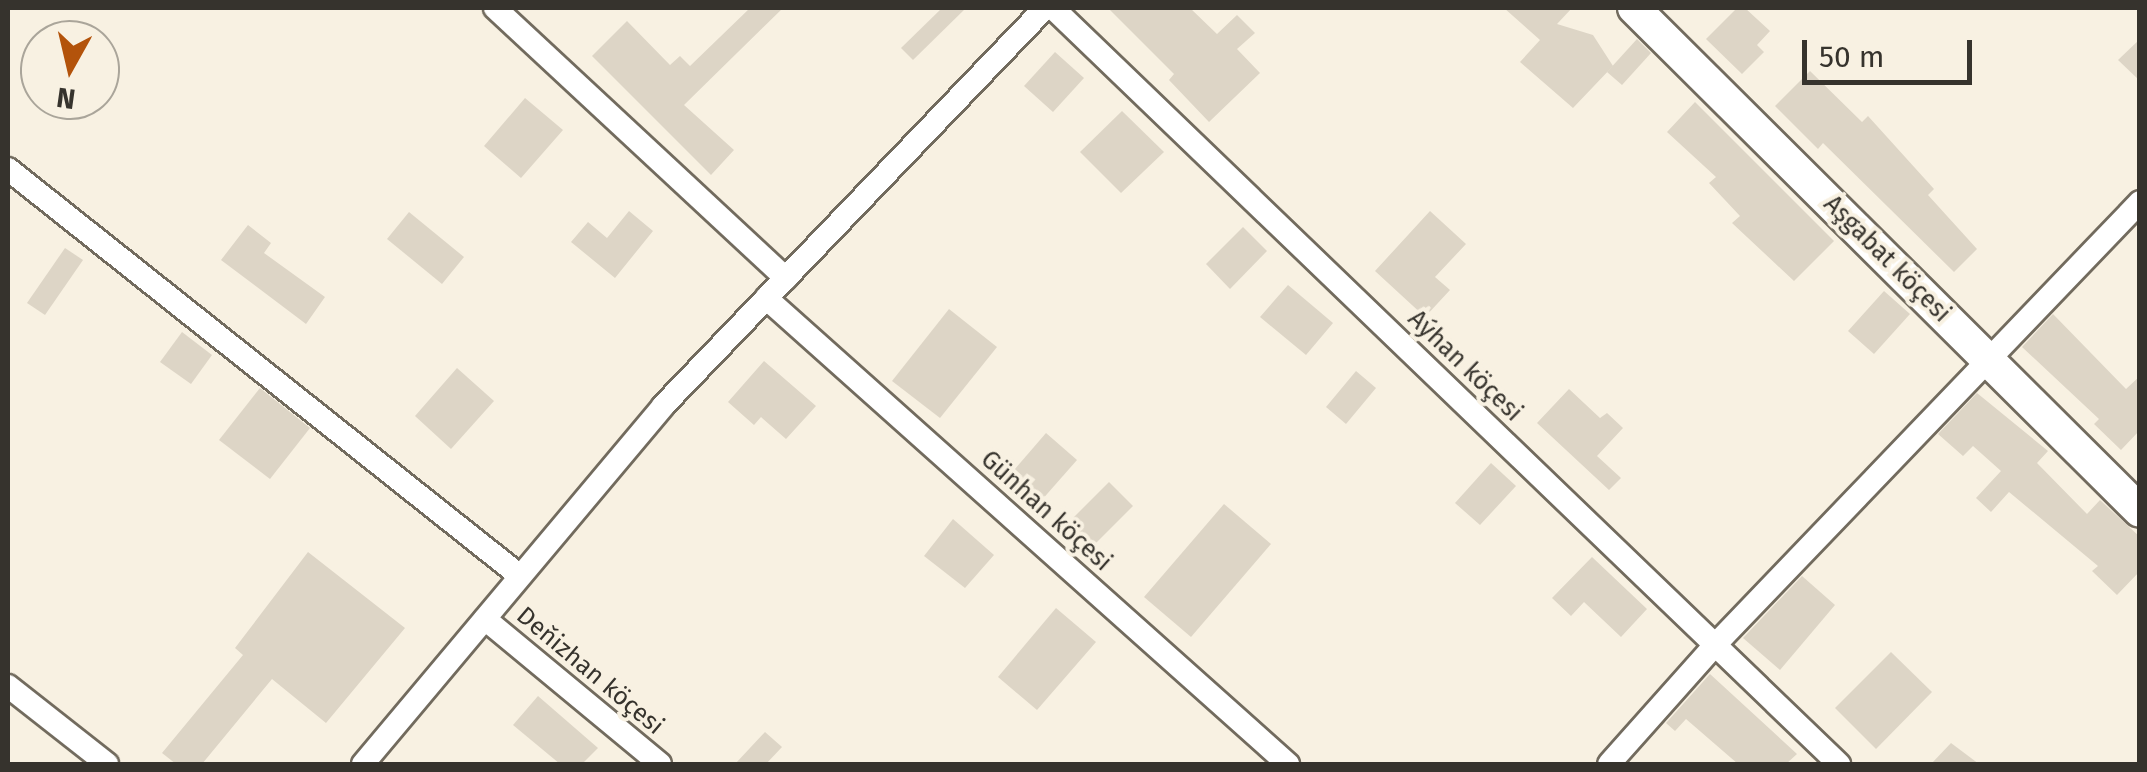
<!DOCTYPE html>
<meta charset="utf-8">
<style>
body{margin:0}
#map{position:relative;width:2147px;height:772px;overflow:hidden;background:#f8f1e2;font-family:"Fira Sans",sans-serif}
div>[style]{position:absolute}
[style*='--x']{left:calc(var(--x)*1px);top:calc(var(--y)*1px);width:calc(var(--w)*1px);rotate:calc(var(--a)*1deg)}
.building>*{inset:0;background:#ddd5c6}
.roads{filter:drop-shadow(2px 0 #726b5e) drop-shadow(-2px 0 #726b5e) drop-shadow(0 2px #726b5e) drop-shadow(0 -2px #726b5e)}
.street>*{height:22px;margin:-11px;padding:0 11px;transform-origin:11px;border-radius:11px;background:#fff}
.secondary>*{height:32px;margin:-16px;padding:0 16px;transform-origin:16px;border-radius:16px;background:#fff}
span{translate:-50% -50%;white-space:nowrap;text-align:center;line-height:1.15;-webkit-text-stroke:8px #f8f1e2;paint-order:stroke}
.street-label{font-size:25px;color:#36332d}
.frame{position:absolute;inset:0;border:10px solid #36332d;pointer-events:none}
.north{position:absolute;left:20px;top:20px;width:100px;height:100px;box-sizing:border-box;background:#f8f1e2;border:2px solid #aaa59a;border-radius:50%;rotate:188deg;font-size:28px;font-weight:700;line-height:40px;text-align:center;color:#36332d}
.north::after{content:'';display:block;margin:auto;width:35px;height:45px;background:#b3530b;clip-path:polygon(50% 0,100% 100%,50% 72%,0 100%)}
.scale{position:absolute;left:1802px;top:40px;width:170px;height:45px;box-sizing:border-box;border:5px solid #36332d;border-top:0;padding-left:12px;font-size:30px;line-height:35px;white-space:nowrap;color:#36332d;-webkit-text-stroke:8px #f8f1e2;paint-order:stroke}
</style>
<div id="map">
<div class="building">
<i style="clip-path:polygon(750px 8px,783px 8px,684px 105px,734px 150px,711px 175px,592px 56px,627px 21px,670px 65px,680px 56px,690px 66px)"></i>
<i style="clip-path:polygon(942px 8px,966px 8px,913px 60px,901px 48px)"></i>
<i style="clip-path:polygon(1108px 8px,1190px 8px,1217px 34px,1237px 15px,1255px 33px,1237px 49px,1260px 73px,1209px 122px,1169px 80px,1174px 74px)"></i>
<i style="clip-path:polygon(1504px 8px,1572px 8px,1557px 24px,1593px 35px,1613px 66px,1573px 108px,1520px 62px,1540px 40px)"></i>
<i style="clip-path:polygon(1737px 8px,1745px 8px,1770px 31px,1757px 45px,1764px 52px,1742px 74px,1706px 39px)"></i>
<i style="clip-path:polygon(1637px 39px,1651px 53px,1622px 85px,1607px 72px)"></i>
<i style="clip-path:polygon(2140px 39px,2140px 81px,2118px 60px)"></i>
<i style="clip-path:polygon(1055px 52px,1084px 78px,1053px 112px,1024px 86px)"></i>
<i style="clip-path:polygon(1810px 71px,1862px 122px,1868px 116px,1934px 189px,1928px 195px,1977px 249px,1954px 272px,1823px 143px,1818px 149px,1775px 106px)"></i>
<i style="clip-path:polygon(525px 98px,563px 130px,521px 178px,484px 146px)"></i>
<i style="clip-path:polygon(1695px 102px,1834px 241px,1794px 281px,1732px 223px,1740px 216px,1709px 183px,1716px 177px,1667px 132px)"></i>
<i style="clip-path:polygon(1122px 111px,1164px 152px,1121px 193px,1080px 152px)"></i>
<i style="clip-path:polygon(629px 211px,653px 231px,615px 278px,571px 242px,588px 222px,607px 238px)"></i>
<i style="clip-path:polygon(1430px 211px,1466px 244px,1435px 277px,1450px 290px,1425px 317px,1375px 271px)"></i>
<i style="clip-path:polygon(409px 212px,464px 257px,442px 284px,387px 239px)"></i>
<i style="clip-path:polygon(248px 225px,271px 243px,264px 253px,325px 297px,306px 324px,221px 260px)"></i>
<i style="clip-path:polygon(1243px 227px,1267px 251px,1230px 289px,1206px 264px)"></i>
<i style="clip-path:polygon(65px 248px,83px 260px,45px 315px,27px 303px)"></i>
<i style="clip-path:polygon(1288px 285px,1333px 323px,1306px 355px,1260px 317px)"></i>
<i style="clip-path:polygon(1884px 291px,1910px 314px,1874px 354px,1848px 331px)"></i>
<i style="clip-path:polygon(949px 309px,997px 347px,940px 418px,892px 381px)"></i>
<i style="clip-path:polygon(2053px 314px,2126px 389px,2140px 376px,2140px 430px,2121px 450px,2094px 424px,2099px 419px,2022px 347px)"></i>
<i style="clip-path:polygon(182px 332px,212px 355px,191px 384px,160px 362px)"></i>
<i style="clip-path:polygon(764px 361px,816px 406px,786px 439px,761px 417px,754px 425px,728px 402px)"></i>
<i style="clip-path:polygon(457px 368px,494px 401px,451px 449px,415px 416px)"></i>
<i style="clip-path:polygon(1356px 371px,1376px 388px,1346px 424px,1326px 407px)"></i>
<i style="clip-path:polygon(260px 388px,310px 428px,270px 479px,219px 440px)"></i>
<i style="clip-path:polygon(1569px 389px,1600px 418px,1607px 413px,1623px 428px,1597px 456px,1621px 478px,1609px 490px,1537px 423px)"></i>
<i style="clip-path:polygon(1977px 393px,2048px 451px,2037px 463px,2087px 514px,2100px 500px,2140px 537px,2140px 571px,2117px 595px,2092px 571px,2098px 566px,2009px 492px,1991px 512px,1976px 498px,2001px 471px,1973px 446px,1963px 456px,1938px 434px)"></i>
<i style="clip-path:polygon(1046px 433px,1077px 460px,1040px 502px,1009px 476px)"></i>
<i style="clip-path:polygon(1491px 463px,1516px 486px,1480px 525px,1455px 503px)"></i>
<i style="clip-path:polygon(1109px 482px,1133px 506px,1089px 550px,1065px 526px)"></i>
<i style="clip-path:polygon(1224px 504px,1271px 544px,1191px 637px,1144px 597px)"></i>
<i style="clip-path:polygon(953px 519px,994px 555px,965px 588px,924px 556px)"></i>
<i style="clip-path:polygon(308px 552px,405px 628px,326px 723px,272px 679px,202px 764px,176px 764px,162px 753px,243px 655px,235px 648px)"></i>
<i style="clip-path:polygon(1592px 557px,1647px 609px,1621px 637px,1584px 602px,1571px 616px,1552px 598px)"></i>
<i style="clip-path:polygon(1802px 576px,1835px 605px,1780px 670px,1743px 638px)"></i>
<i style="clip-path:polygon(1056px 608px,1096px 642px,1037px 710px,998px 677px)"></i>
<i style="clip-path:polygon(1891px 652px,1932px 692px,1876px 749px,1835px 708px)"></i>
<i style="clip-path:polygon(1710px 674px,1797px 754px,1786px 764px,1738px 764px,1686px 719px,1675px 731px,1666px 723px)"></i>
<i style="clip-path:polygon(538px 696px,598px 748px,582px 764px,560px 764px,513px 725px)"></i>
<i style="clip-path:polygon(765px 732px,782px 747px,766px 764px,735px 764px)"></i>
<i style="clip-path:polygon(1951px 743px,1979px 764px,1931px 764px)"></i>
</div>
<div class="roads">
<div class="street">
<i style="--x:495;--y:8;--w:397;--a:42.9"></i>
<i style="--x:1053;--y:8;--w:1091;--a:43.89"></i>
<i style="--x:8;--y:169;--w:653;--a:38.47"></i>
<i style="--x:766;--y:298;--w:700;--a:41.76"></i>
<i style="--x:485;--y:619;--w:227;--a:39.6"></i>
<i style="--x:8;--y:686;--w:126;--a:38.2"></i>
<i style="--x:363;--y:764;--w:467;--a:-50"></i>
<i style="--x:663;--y:406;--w:552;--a:-46.18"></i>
<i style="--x:1609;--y:764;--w:159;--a:-48.3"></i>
<i style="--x:1715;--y:645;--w:614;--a:-46.19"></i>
</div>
<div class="secondary">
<i style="--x:1634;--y:8;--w:713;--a:44.83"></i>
</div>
</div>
<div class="street-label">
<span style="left:1887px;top:259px;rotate:45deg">Aşgabat köçesi</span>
<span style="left:1465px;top:366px;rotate:44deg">Aýhan köçesi</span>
<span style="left:1046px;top:511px;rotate:42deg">Günhan köçesi</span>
<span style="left:590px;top:671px;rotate:40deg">Deňizhan köçesi</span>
</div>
<div class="frame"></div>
<div class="north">N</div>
<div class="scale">50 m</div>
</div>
